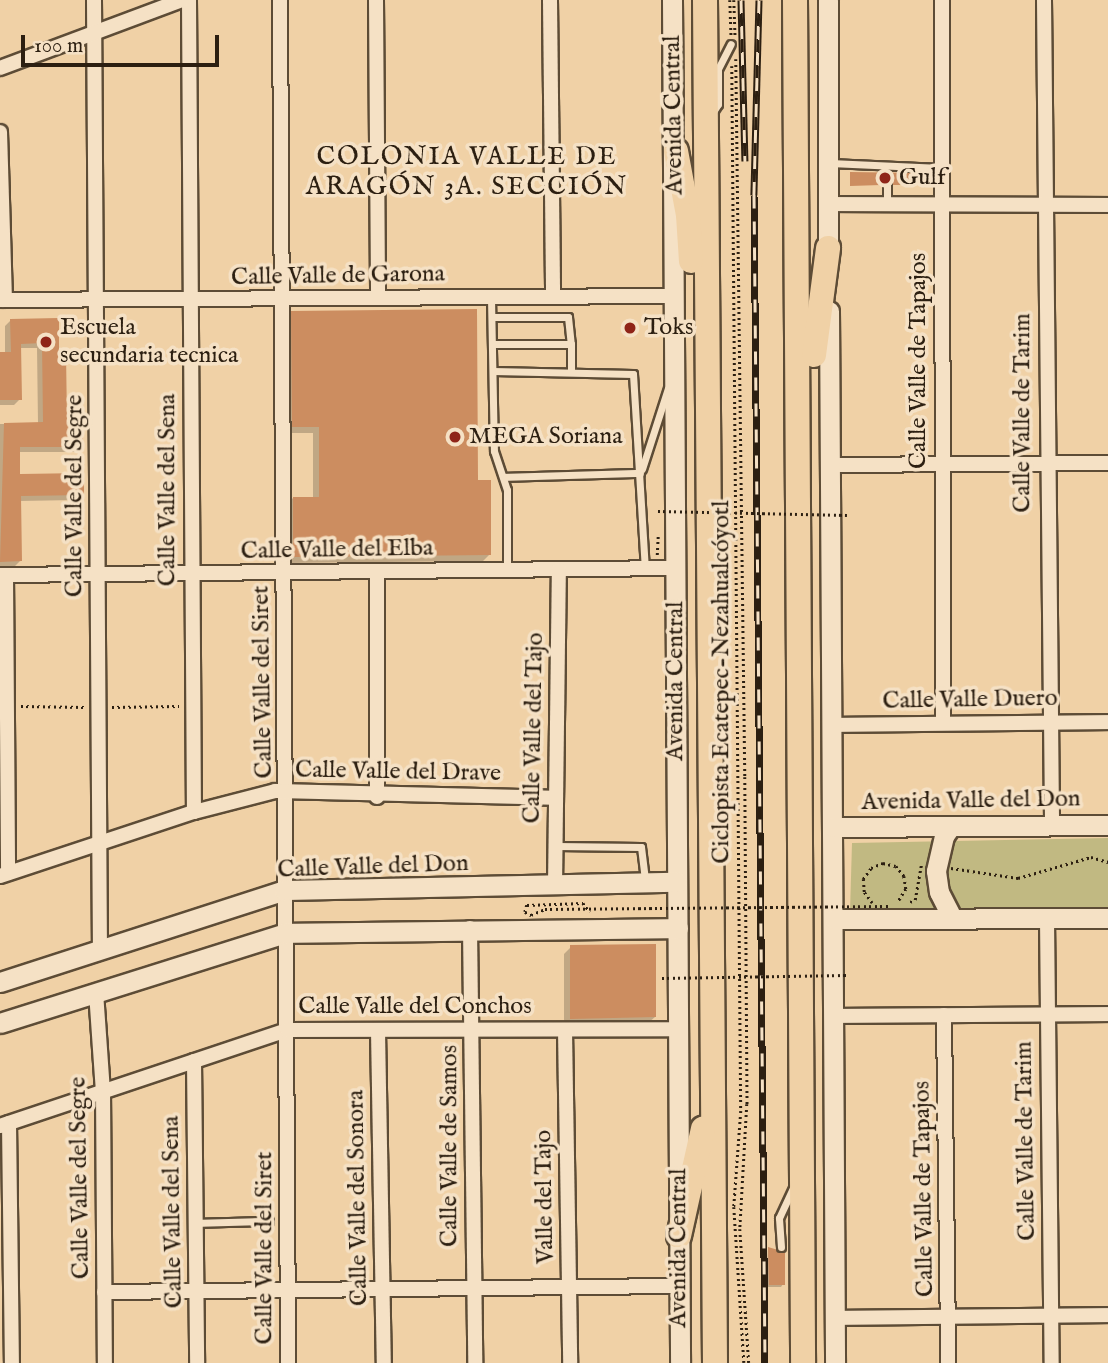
<!DOCTYPE html>
<meta charset="utf-8">
<style>
body{margin:0}
#map{position:relative;width:1108px;height:1363px;overflow:hidden;background:#f0d1a6;font-family:"IM FELL English",serif}
div>[style]{position:absolute}
[style*='--x']{left:calc(var(--x)*1px);top:calc(var(--y)*1px);width:calc(var(--w)*1px);rotate:calc(var(--a)*1deg)}
.green>*{inset:0;background:#c1b982}
.shadow>*{inset:0;background:#0003}
.building>*{inset:0;background:#cc8d60}
.path>*{height:2.5px;margin-top:-1.25px;transform-origin:0;background:repeating-linear-gradient(90deg,#2c1f11 0 2px,transparent 0 5.5px)}
.roads{filter:drop-shadow(2px 0 #5d4c36) drop-shadow(-2px 0 #5d4c36) drop-shadow(0 2px #5d4c36) drop-shadow(0 -2px #5d4c36)}
.lane>*{height:7px;margin:-3.5px;padding:0 3.5px;transform-origin:3.5px;border-radius:3.5px;background:#f5e1c5}
.street>*{height:14px;margin:-7px;padding:0 7px;transform-origin:7px;border-radius:7px;background:#f5e1c5}
.secondary>*{height:19px;margin:-9.5px;padding:0 9.5px;transform-origin:9.5px;border-radius:9.5px;background:#f5e1c5}
.highway>*{height:24px;margin:-12px;padding:0 12px;transform-origin:12px;border-radius:12px;background:#f0d1a6}
.rail>*{height:7px;margin-top:-3.5px;transform-origin:0;background:repeating-linear-gradient(90deg,#f5e1c5 0 13px,#2c1f11 0 26px);box-sizing:border-box;border-block:2px solid #2c1f11}
.path-bridge>*{height:2.5px;margin-top:-1.25px;transform-origin:0;background:repeating-linear-gradient(90deg,#2c1f11 0 2px,transparent 0 5.5px)}
.dots>*{width:19px;height:19px;translate:-50% -50%;box-sizing:border-box;border:4px solid #f5e1c5;border-radius:50%}
span{translate:-50% -50%;white-space:nowrap;text-align:center;line-height:1.15;-webkit-text-stroke:7px #f5e1c5;paint-order:stroke}
.street-label{font-size:24px;color:#2c1f11}
.poi-label{font-size:24px;color:#2c1f11}
.left{translate:0 -50%;text-align:left}
.neighbourhood-label{font-size:26px;color:#2c1f11;letter-spacing:2px}
.scale{position:absolute;left:21px;top:35px;width:198px;height:32px;box-sizing:border-box;border:4px solid #2c1f11;border-top:0;padding-left:9px;font-size:21px;line-height:24px;white-space:nowrap;color:#2c1f11;-webkit-text-stroke:5px #f5e1c5;paint-order:stroke}
</style>
<div id="map">
<div class="green">
<i style="clip-path:polygon(1108px 838px,1108px 908px,850px 912px,852px 843px)"></i>
</div>
<div class="shadow">
<i style="clip-path:polygon(292px 312px,477px 482px,490px 554px,483px 561px,287px 563px,286px 505px,293px 498px,313px 498px,313px 433px,286px 433px,285px 319px)"></i>
<i style="clip-path:polygon(11px 320px,57px 320px,65px 423px,81px 446px,75px 452px,18px 452px,19px 476px,82px 494px,76px 500px,19px 501px,20px 561px,15px 566px,0 567px,0 424px,38px 424px,37px 348px,20px 348px,20px 399px,14px 405px,0 405px,0 353px,5px 353px,5px 326px)"></i>
<i style="clip-path:polygon(571px 947px,655px 1017px,648px 1023px,564px 1025px,564px 954px)"></i>
<i style="clip-path:polygon(768px 1249px,783px 1284px,781px 1287px,766px 1287px)"></i>
</div>
<div class="building">
<i style="clip-path:polygon(850px 172px,919px 173px,919px 185px,893px 185px,886px 179px,881px 185px,850px 186px)"></i>
<i style="clip-path:polygon(477px 309px,478px 480px,491px 480px,491px 555px,293px 557px,293px 497px,319px 497px,319px 427px,292px 427px,291px 311px)"></i>
<i style="clip-path:polygon(59px 318px,59px 352px,66px 352px,67px 422px,82px 421px,83px 447px,20px 447px,20px 474px,84px 473px,84px 495px,21px 496px,22px 561px,0 562px,4px 423px,43px 422px,42px 343px,21px 344px,22px 400px,0 400px,0 352px,11px 352px,10px 319px)"></i>
<i style="clip-path:polygon(656px 944px,656px 1017px,570px 1019px,570px 945px)"></i>
<i style="clip-path:polygon(768px 1247px,785px 1252px,785px 1285px,769px 1285px)"></i>
</div>
<div class="path">
<i style="--x:730;--y:0;--w:35;--a:88"></i>
<i style="--x:734;--y:0;--w:35;--a:88"></i>
<i style="--x:736;--y:59;--w:718;--a:89.28"></i>
<i style="--x:745;--y:777;--w:327;--a:89.6"></i>
<i style="--x:747;--y:1104;--w:125;--a:93.2"></i>
<i style="--x:740;--y:1229;--w:134;--a:86.2"></i>
<i style="--x:732;--y:66;--w:1045;--a:89.51"></i>
<i style="--x:741;--y:1111;--w:96;--a:94.2"></i>
<i style="--x:734;--y:1207;--w:156;--a:86.3"></i>
<i style="--x:657;--y:555;--w:22;--a:-87"></i>
<i style="--x:21;--y:706;--w:63;--a:0.9"></i>
<i style="--x:112;--y:707;--w:67;--a:-0.9"></i>
<i style="--x:951;--y:868;--w:68;--a:8.5"></i>
<i style="--x:1018;--y:878;--w:76;--a:-16"></i>
<i style="--x:1091;--y:857;--w:18;--a:16"></i>
<i style="--x:910;--y:902;--w:5;--a:-22"></i>
<i style="--x:915;--y:900;--w:35;--a:-80"></i>
<i style="--x:872;--y:903;--w:14;--a:-126"></i>
<i style="--x:864;--y:892;--w:13;--a:-94"></i>
<i style="--x:863;--y:879;--w:14;--a:-54"></i>
<i style="--x:871;--y:868;--w:13;--a:-23"></i>
<i style="--x:883;--y:863;--w:13;--a:13"></i>
<i style="--x:896;--y:866;--w:13;--a:51"></i>
<i style="--x:904;--y:876;--w:13;--a:81"></i>
<i style="--x:906;--y:889;--w:15;--a:122"></i>
<i style="--x:527;--y:905;--w:56;--a:-2"></i>
<i style="--x:583;--y:903;--w:11;--a:52"></i>
</div>
<div class="roads">
<div class="lane">
<i style="--x:713;--y:112;--w:9;--a:-58"></i>
<i style="--x:718;--y:104;--w:35;--a:-90"></i>
<i style="--x:718;--y:69;--w:28;--a:-63"></i>
<i style="--x:830;--y:163;--w:111;--a:2.6"></i>
<i style="--x:887;--y:204;--w:19;--a:-90"></i>
<i style="--x:491;--y:298;--w:153;--a:88.9"></i>
<i style="--x:494;--y:451;--w:41;--a:71.6"></i>
<i style="--x:507;--y:490;--w:80;--a:90"></i>
<i style="--x:492;--y:317;--w:76;--a:0"></i>
<i style="--x:568;--y:317;--w:27;--a:84"></i>
<i style="--x:492;--y:344;--w:79;--a:0"></i>
<i style="--x:571;--y:344;--w:28;--a:90"></i>
<i style="--x:493;--y:371;--w:140;--a:1.2"></i>
<i style="--x:633;--y:374;--w:194;--a:86.5"></i>
<i style="--x:642;--y:469;--w:85;--a:-72.2"></i>
<i style="--x:504;--y:477;--w:136;--a:-1.7"></i>
<i style="--x:556;--y:846;--w:85;--a:0.7"></i>
<i style="--x:641;--y:847;--w:35;--a:83"></i>
<i style="--x:196;--y:1223;--w:73;--a:-1.6"></i>
<i style="--x:781;--y:1247;--w:29;--a:-94"></i>
<i style="--x:779;--y:1218;--w:33;--a:-65"></i>
</div>
<div class="street">
<i style="--x:94;--y:0;--w:950;--a:89.64"></i>
<i style="--x:189;--y:0;--w:812;--a:89.65"></i>
<i style="--x:280;--y:0;--w:1363;--a:89.66"></i>
<i style="--x:376;--y:0;--w:297;--a:89.6"></i>
<i style="--x:550;--y:0;--w:296;--a:89.4"></i>
<i style="--x:942;--y:0;--w:722;--a:89.92"></i>
<i style="--x:1044;--y:0;--w:825;--a:89.44"></i>
<i style="--x:0;--y:68;--w:194;--a:-20.5"></i>
<i style="--x:0;--y:132;--w:168;--a:88.3"></i>
<i style="--x:829;--y:204;--w:279;--a:0.2"></i>
<i style="--x:0;--y:300;--w:676;--a:-0.34"></i>
<i style="--x:831;--y:465;--w:277;--a:-0.4"></i>
<i style="--x:377;--y:572;--w:225;--a:90"></i>
<i style="--x:0;--y:575;--w:675;--a:-0.59"></i>
<i style="--x:6;--y:575;--w:298;--a:89.6"></i>
<i style="--x:833;--y:725;--w:275;--a:-0.6"></i>
<i style="--x:0;--y:876;--w:204;--a:-18.3"></i>
<i style="--x:194;--y:812;--w:84;--a:-14.5"></i>
<i style="--x:275;--y:791;--w:281;--a:1.4"></i>
<i style="--x:555;--y:887;--w:317;--a:-89.3"></i>
<i style="--x:1047;--y:919;--w:444;--a:89.4"></i>
<i style="--x:470;--y:928;--w:435;--a:89.3"></i>
<i style="--x:96;--y:992;--w:99;--a:86"></i>
<i style="--x:103;--y:1091;--w:272;--a:89.6"></i>
<i style="--x:944;--y:1015;--w:348;--a:89.3"></i>
<i style="--x:835;--y:1016;--w:273;--a:-0.4"></i>
<i style="--x:565;--y:1030;--w:333;--a:89.1"></i>
<i style="--x:378;--y:1031;--w:332;--a:89"></i>
<i style="--x:194;--y:1061;--w:302;--a:89.4"></i>
<i style="--x:9;--y:1123;--w:240;--a:89.3"></i>
<i style="--x:0;--y:1126;--w:303;--a:-18.5"></i>
<i style="--x:287;--y:1030;--w:391;--a:-0.1"></i>
<i style="--x:104;--y:1292;--w:576;--a:-0.6"></i>
<i style="--x:835;--y:1318;--w:273;--a:-0.6"></i>
</div>
<div class="secondary">
<i style="--x:672;--y:0;--w:1363;--a:89.66"></i>
<i style="--x:828;--y:0;--w:259;--a:90"></i>
<i style="--x:829;--y:311;--w:1052;--a:89.67"></i>
<i style="--x:951;--y:826;--w:12;--a:125"></i>
<i style="--x:944;--y:836;--w:36;--a:103"></i>
<i style="--x:936;--y:871;--w:21;--a:82"></i>
<i style="--x:939;--y:892;--w:29;--a:63"></i>
<i style="--x:834;--y:827;--w:274;--a:-0.4"></i>
<i style="--x:834;--y:919;--w:274;--a:-0.2"></i>
<i style="--x:0;--y:982;--w:299;--a:-17.9"></i>
<i style="--x:284;--y:890;--w:393;--a:-1.2"></i>
<i style="--x:0;--y:1023;--w:299;--a:-17.5"></i>
<i style="--x:285;--y:933;--w:393;--a:-0.7"></i>
</div>
<div class="highway">
<i style="--x:705;--y:0;--w:1363;--a:89.58"></i>
<i style="--x:795;--y:0;--w:1363;--a:89.66"></i>
<i style="--x:676;--y:151;--w:65;--a:79.4"></i>
<i style="--x:688;--y:215;--w:46;--a:86.3"></i>
<i style="--x:814;--y:355;--w:108;--a:-82.5"></i>
<i style="--x:679;--y:1236;--w:110;--a:-77.4"></i>
</div>
</div>
<div class="rail">
<i style="--x:741;--y:0;--w:161;--a:88.6"></i>
<i style="--x:759;--y:0;--w:195;--a:91.5"></i>
<i style="--x:754;--y:195;--w:1168;--a:89.46"></i>
</div>
<div class="path-bridge">
<i style="--x:658;--y:511;--w:189;--a:1.2"></i>
<i style="--x:527;--y:905;--w:7;--a:106"></i>
<i style="--x:525;--y:912;--w:7;--a:27"></i>
<i style="--x:531;--y:915;--w:15;--a:-23"></i>
<i style="--x:545;--y:909;--w:343;--a:-0.5"></i>
<i style="--x:662;--y:978;--w:185;--a:-0.9"></i>
</div>
<div class="dots">
<i style="left:885px;top:178px;background:#8f2418"></i>
<i style="left:630px;top:328px;background:#8f2418"></i>
<i style="left:46px;top:342px;background:#8f2418"></i>
<i style="left:455px;top:437px;background:#8f2418"></i>
</div>
<div class="street-label">
<span style="left:674px;top:115px;rotate:-91deg">Avenida Central</span>
<span style="left:338px;top:276px;rotate:-1deg">Calle Valle de Garona</span>
<span style="left:919px;top:361px;rotate:-90deg">Calle Valle de Tapajos</span>
<span style="left:1023px;top:413px;rotate:-90deg">Calle Valle de Tarim</span>
<span style="left:168px;top:490px;rotate:-90deg">Calle Valle del Sena</span>
<span style="left:75px;top:496px;rotate:-90deg">Calle Valle del Segre</span>
<span style="left:337px;top:550px;rotate:-1deg">Calle Valle del Elba</span>
<span style="left:676px;top:681px;rotate:-90deg">Avenida Central</span>
<span style="left:263px;top:682px;rotate:-91deg">Calle Valle del Siret</span>
<span style="left:722px;top:682px;rotate:-90deg">Ciclopista Ecatepec-Nezahualcóyotl</span>
<span style="left:970px;top:700px;rotate:-1deg">Calle Valle Duero</span>
<span style="left:534px;top:728px;rotate:-89deg">Calle Valle del Tajo</span>
<span style="left:398px;top:772px;rotate:1deg">Calle Valle del Drave</span>
<span style="left:971px;top:801px;rotate:-1deg">Avenida Valle del Don</span>
<span style="left:373px;top:867px;rotate:-2deg">Calle Valle del Don</span>
<span style="left:415px;top:1007px">Calle Valle del Conchos</span>
<span style="left:1026px;top:1141px;rotate:-91deg">Calle Valle de Tarim</span>
<span style="left:450px;top:1146px;rotate:-90deg">Calle Valle de Samos</span>
<span style="left:80px;top:1178px;rotate:-91deg">Calle Valle del Segre</span>
<span style="left:924px;top:1189px;rotate:-91deg">Calle Valle de Tapajos</span>
<span style="left:545px;top:1197px;rotate:-91deg">Valle del Tajo</span>
<span style="left:358px;top:1198px;rotate:-91deg">Calle Valle del Sonora</span>
<span style="left:173px;top:1212px;rotate:-91deg">Calle Valle del Sena</span>
<span style="left:265px;top:1248px;rotate:-90deg">Calle Valle del Siret</span>
<span style="left:679px;top:1248px;rotate:-90deg">Avenida Central</span>
</div>
<div class="poi-label">
<span class="left" style="left:899px;top:178px">Gulf</span>
<span class="left" style="left:60px;top:342px">Escuela<br>secundaria tecnica</span>
<span class="left" style="left:644px;top:328px">Toks</span>
<span class="left" style="left:469px;top:437px">MEGA Soriana</span>
</div>
<div class="neighbourhood-label">
<span style="left:467px;top:172px">COLONIA VALLE DE<br>ARAGÓN 3A. SECCIÓN</span>
</div>
<div class="scale">100 m</div>
</div>
